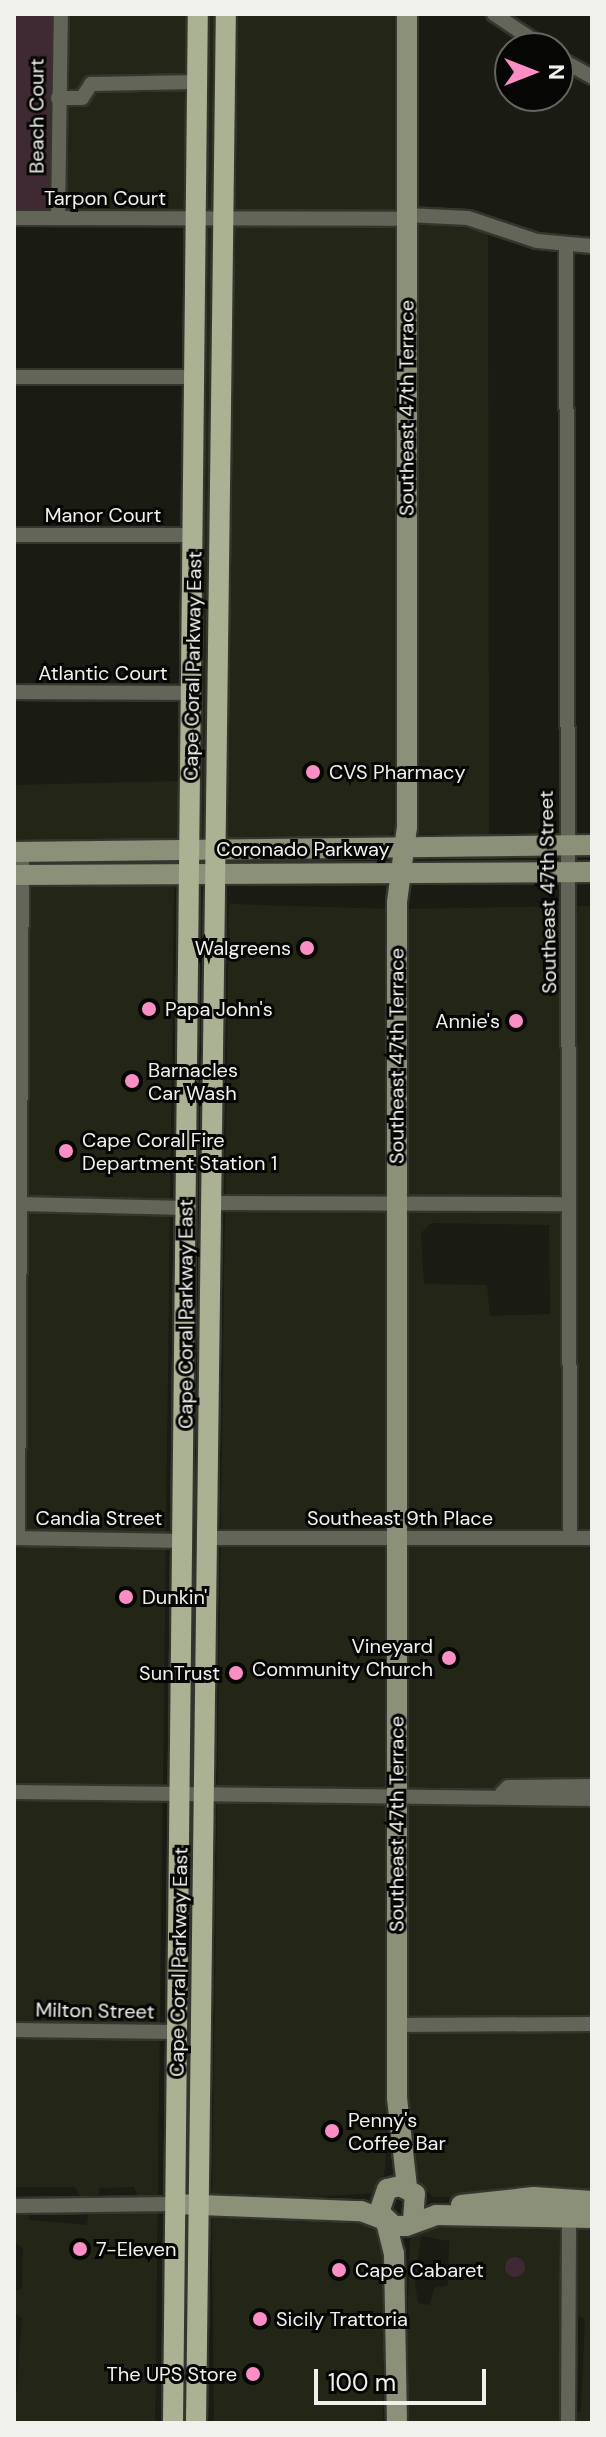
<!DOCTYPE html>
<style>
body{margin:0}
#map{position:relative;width:606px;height:2437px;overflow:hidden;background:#1a1c14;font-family:"DM Sans",sans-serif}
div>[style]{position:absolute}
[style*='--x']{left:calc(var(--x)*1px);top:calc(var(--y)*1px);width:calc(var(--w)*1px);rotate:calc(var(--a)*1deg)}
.built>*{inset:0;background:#232617}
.green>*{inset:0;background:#3f2a34}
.round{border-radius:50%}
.roads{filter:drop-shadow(2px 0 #34362e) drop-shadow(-2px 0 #34362e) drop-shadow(0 2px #34362e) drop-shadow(0 -2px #34362e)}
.street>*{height:14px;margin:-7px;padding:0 7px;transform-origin:7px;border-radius:7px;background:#626557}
.secondary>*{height:20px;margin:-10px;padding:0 10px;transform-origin:10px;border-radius:10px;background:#8b9079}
.primary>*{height:20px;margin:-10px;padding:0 10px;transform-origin:10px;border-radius:10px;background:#abb293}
.dots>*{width:22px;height:22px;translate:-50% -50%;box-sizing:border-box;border:4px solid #060604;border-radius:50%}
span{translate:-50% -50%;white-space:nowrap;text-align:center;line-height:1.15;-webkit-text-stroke:6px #060604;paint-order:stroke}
.street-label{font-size:20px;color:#f0f1ec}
.poi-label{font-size:20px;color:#f0f1ec}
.left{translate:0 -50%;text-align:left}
.right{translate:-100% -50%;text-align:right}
.frame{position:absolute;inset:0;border:16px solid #f0f1ec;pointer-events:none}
.north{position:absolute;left:494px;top:32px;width:80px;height:80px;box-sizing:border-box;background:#060604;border:2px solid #646461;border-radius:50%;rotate:90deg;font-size:22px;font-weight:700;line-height:32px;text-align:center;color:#f0f1ec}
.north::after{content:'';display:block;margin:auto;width:28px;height:36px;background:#fb8fc5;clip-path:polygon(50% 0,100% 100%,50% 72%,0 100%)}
.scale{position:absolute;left:314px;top:2369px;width:172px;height:36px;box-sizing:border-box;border:4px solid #f0f1ec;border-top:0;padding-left:10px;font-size:24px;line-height:28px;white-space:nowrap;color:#f0f1ec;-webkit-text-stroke:6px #060604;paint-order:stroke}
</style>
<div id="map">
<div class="built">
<i style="clip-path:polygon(59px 14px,191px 14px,189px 226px,58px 225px)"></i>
<i style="clip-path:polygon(205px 14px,219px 14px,208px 843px,197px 844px,208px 226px,203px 226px)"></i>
<i style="clip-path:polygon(232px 14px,401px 14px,401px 826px,379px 841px,221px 843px)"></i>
<i style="clip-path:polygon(414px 217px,488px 233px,489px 835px,413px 834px)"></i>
<i style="clip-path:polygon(184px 781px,183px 844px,14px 846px,14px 785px)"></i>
<i style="clip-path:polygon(174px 856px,174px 868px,14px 869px,14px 858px)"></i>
<i style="clip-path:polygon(evenodd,174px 880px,155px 2423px,14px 2423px,22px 2318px,14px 2313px,14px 2292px,22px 2288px,23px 2248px,14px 2243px,14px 2202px,81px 2198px,75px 2187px,14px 2187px,14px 881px,174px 880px,134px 2187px,139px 2199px,97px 2199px,100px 2188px,134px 2187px,174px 880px,89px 2211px,87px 2225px,29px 2220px,30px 2213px,89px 2211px)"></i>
<i style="clip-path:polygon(229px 904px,390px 909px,390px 2098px,384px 2179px,374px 2193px,212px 2203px)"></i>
<i style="clip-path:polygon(evenodd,592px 906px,592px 2195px,433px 2197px,408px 2173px,404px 2025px,404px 909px,592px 906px,431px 1223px,549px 1225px,550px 1314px,490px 1316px,487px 1285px,424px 1284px,421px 1233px,431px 1223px)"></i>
<i style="clip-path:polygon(212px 2215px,365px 2218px,385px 2234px,383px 2423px,214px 2423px)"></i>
<i style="clip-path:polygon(evenodd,423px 2223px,592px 2224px,592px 2423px,404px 2423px,410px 2240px,423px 2223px,421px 2236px,449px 2241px,448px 2285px,434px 2288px,430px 2305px,418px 2303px,415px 2283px,421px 2236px,423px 2223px,574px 2314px,585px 2319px,581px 2412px,572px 2412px,574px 2314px)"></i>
</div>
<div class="green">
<i style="clip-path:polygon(14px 14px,53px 14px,50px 213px,14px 213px)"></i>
<i class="round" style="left:505px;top:2257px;width:20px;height:20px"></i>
</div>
<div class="roads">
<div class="street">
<i style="--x:494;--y:14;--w:61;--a:33.7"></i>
<i style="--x:558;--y:58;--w:39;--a:29"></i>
<i style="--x:58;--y:98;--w:24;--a:0"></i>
<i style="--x:82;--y:98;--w:17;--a:-57"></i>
<i style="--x:91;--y:84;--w:106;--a:-1.1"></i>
<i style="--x:407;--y:215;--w:61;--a:2.8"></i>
<i style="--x:468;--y:218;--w:73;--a:18.4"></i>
<i style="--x:537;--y:241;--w:55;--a:5.2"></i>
<i style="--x:14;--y:218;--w:393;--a:0.1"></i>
<i style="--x:58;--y:218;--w:204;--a:-89.2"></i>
<i style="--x:566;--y:246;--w:1291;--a:89.82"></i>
<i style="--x:14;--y:377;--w:180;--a:0"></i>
<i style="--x:14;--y:535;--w:179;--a:0"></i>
<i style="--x:14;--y:692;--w:177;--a:0.3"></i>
<i style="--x:211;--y:1203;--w:355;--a:0.2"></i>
<i style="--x:19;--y:1204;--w:167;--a:1.4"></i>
<i style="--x:14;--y:1538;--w:169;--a:1"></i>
<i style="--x:18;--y:1538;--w:686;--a:-89.67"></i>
<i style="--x:209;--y:1538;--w:383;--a:0"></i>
<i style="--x:14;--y:1792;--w:578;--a:0.69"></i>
<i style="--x:502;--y:1793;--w:8;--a:-45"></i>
<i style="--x:508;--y:1787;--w:84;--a:-0.7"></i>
<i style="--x:397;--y:2025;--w:195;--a:-0.3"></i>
<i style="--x:14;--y:2030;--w:161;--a:0.7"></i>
<i style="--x:14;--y:2206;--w:161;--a:-0.7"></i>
<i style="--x:568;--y:2423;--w:213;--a:-89.7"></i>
</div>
<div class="secondary">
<i style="--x:14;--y:852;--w:578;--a:-0.69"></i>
<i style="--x:14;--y:875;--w:578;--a:-0.3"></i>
<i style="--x:407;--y:2187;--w:90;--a:-96.4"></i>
<i style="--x:397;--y:2098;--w:1196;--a:-90"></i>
<i style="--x:397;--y:902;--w:76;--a:-82.4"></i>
<i style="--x:407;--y:827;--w:813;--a:-90"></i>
<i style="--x:175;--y:2204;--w:186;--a:2.2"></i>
<i style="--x:361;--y:2211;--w:25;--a:21"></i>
<i style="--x:461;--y:2205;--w:73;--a:-6.3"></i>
<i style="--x:534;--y:2197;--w:58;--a:3.9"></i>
<i style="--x:413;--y:2221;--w:27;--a:-86"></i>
<i style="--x:415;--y:2194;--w:17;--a:-152"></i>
<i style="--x:400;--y:2186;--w:13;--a:167"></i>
<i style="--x:387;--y:2189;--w:24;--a:109"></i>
<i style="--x:379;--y:2212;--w:21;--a:43"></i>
<i style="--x:394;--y:2226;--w:12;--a:0"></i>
<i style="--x:406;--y:2226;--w:32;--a:-20"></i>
<i style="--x:436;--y:2215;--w:156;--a:1.1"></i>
<i style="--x:386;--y:2222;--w:32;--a:76"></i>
<i style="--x:394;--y:2253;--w:170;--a:89"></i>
</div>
<div class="primary">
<i style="--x:173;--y:2423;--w:2409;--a:-89.41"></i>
<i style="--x:196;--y:2423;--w:2409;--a:-89.29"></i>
</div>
</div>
<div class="dots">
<i style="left:313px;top:772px;background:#fb8fc5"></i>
<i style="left:307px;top:948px;background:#fb8fc5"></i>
<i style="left:149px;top:1009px;background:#fb8fc5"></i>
<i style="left:516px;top:1021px;background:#fb8fc5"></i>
<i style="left:132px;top:1081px;background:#fb8fc5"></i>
<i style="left:66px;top:1151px;background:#fb8fc5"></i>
<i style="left:126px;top:1597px;background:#fb8fc5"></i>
<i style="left:449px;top:1658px;background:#fb8fc5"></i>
<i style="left:236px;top:1673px;background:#fb8fc5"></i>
<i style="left:332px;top:2131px;background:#fb8fc5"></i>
<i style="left:80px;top:2249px;background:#fb8fc5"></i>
<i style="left:339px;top:2270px;background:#fb8fc5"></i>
<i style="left:260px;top:2319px;background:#fb8fc5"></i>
<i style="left:253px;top:2374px;background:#fb8fc5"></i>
</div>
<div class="street-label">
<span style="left:37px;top:116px;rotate:-90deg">Beach Court</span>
<span style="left:105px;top:198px">Tarpon Court</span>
<span style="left:407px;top:408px;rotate:-90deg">Southeast 47th Terrace</span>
<span style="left:103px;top:515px">Manor Court</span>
<span style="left:193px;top:666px;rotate:-89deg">Cape Coral Parkway East</span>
<span style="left:103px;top:673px">Atlantic Court</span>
<span style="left:303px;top:849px">Coronado Parkway</span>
<span style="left:548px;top:892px;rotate:-91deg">Southeast 47th Street</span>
<span style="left:397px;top:1056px;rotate:-90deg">Southeast 47th Terrace</span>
<span style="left:186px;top:1314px;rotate:-90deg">Cape Coral Parkway East</span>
<span style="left:99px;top:1518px">Candia Street</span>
<span style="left:400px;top:1518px">Southeast 9th Place</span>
<span style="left:397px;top:1824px;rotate:-90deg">Southeast 47th Terrace</span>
<span style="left:179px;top:1962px;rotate:-89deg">Cape Coral Parkway East</span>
<span style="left:95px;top:2011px;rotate:1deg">Milton Street</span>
</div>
<div class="poi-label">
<span class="left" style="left:329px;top:772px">CVS Pharmacy</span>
<span class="right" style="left:291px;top:948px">Walgreens</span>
<span class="left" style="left:165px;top:1009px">Papa John's</span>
<span class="right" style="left:500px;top:1021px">Annie's</span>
<span class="left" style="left:148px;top:1082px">Barnacles<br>Car Wash</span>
<span class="left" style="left:82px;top:1152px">Cape Coral Fire<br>Department Station 1</span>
<span class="left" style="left:142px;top:1597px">Dunkin'</span>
<span class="right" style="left:433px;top:1658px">Vineyard<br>Community Church</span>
<span class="right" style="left:220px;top:1673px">SunTrust</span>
<span class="left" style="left:348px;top:2132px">Penny's<br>Coffee Bar</span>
<span class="left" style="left:96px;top:2249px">7-Eleven</span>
<span class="left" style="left:355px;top:2270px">Cape Cabaret</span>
<span class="left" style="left:276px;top:2319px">Sicily Trattoria</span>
<span class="right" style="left:237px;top:2374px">The UPS Store</span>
</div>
<div class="frame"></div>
<div class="north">N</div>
<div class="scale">100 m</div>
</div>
